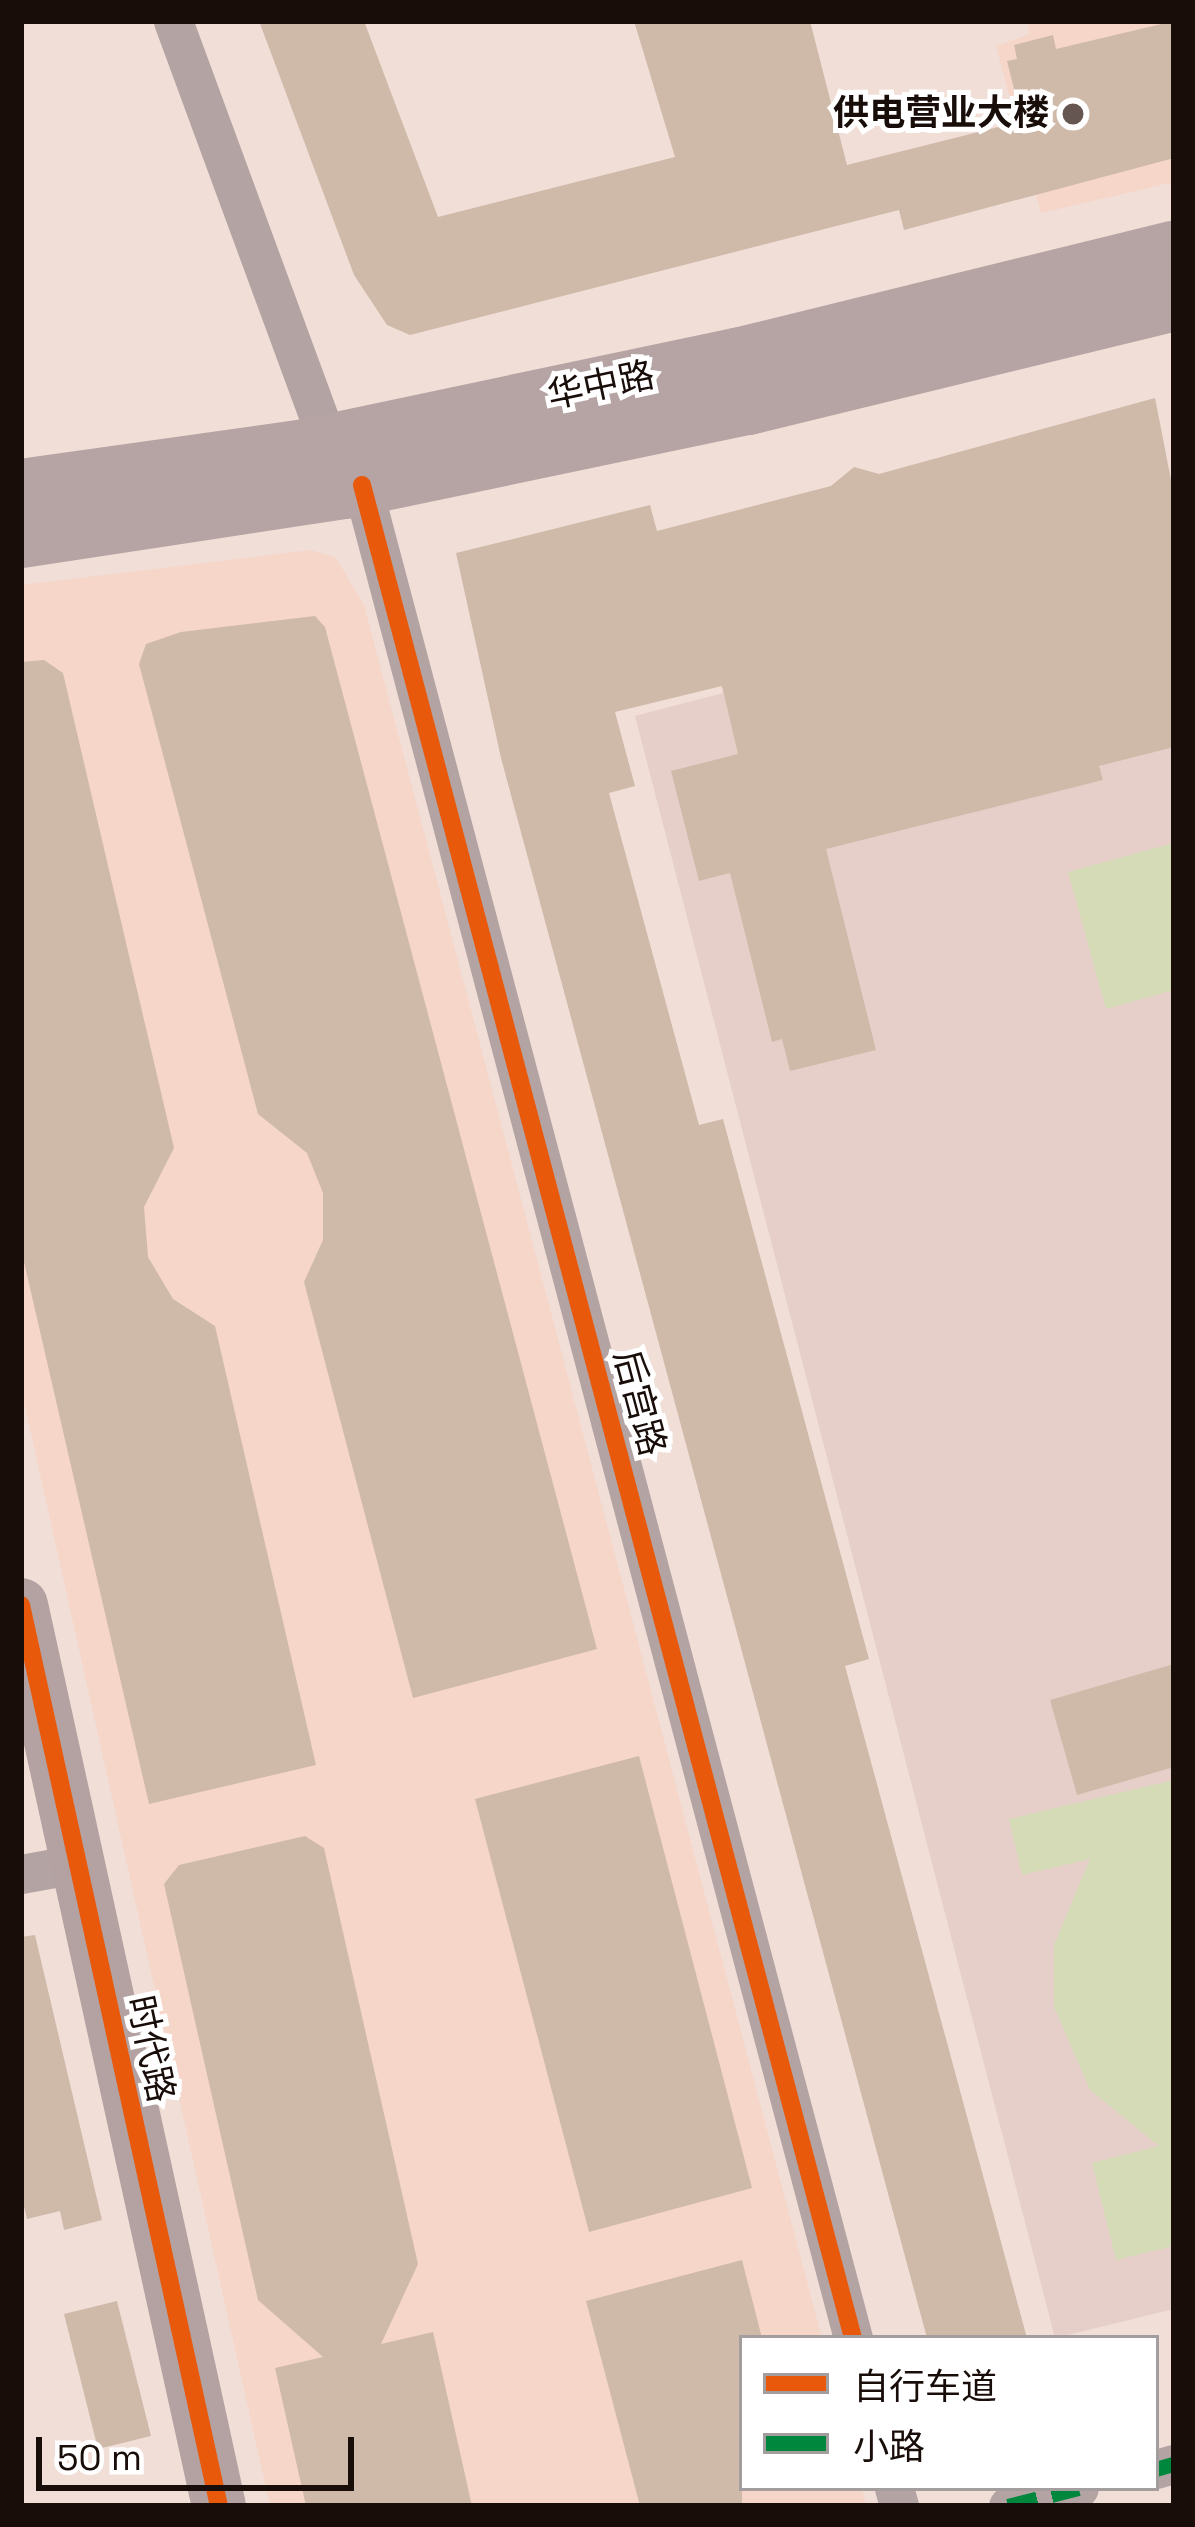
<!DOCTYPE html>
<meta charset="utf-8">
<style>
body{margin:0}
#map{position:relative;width:1195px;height:2527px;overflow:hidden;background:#f1ded7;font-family:"Space Grotesk","Noto Sans SC",sans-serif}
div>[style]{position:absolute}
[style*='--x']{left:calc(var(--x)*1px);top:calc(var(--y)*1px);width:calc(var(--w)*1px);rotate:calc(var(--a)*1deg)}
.built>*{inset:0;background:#f5d6c9}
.education>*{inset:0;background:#e5cfc8}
.green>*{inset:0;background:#d5dab7}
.building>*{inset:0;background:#cfbaaa}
.street>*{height:39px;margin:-19.5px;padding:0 19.5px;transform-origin:19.5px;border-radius:19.5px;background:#b3a3a3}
.secondary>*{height:54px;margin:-27px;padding:0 27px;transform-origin:27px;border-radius:27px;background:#b3a2a1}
.primary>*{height:60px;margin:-30px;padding:0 30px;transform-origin:30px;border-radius:30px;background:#b6a3a3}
.quiet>*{height:15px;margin-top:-7.5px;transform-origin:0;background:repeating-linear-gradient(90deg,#00873e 0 30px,transparent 0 45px)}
.cycleway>*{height:18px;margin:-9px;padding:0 9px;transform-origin:9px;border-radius:9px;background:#e8590c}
.dots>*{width:33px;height:33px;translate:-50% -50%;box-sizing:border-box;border:6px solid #fff;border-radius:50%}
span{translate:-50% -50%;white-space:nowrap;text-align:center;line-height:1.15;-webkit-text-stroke:10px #fff;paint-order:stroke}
.poi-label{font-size:36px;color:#190d09;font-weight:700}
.right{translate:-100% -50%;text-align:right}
.street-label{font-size:36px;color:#190d09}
.frame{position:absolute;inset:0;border:24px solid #190d09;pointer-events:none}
.legend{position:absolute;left:739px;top:2335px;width:420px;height:156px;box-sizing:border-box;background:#fff;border:3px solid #a39e9d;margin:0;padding:15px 21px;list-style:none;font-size:36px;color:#190d09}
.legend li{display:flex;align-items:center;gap:24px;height:60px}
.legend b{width:60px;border:3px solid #a39e9d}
.scale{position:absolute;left:36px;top:2437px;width:318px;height:54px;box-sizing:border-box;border:6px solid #190d09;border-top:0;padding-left:15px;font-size:36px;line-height:42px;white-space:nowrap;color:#190d09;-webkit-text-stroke:9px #fff;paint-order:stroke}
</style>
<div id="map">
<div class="built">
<i style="clip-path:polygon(1027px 21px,1174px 21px,1174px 182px,1041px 213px,996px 46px,1030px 34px)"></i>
<i style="clip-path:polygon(311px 550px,336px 558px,364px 605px,822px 2338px,742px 2338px,742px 2488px,862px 2488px,866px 2506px,270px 2506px,21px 1389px,21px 585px)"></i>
</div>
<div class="education">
<i style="clip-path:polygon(1174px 561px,1174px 2309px,1055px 2338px,635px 716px,723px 693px,719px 677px)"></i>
</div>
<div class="green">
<i style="clip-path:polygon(1174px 843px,1174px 990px,1106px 1009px,1068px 872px)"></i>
<i style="clip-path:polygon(1174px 1780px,1174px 2246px,1116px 2260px,1092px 2163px,1159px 2146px,1090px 2090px,1054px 2007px,1054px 1945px,1090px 1859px,1022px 1875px,1009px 1819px)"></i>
</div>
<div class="building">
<i style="clip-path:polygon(259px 21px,364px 21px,438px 217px,675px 157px,634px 21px,810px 21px,847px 165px,1022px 121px,1007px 61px,1017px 59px,1014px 45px,1053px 35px,1056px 49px,1174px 21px,1174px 158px,904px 230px,899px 210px,410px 335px,387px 325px,354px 275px)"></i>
<i style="clip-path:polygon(1155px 398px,1174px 495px,1174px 747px,1099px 766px,1103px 780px,826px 849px,876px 1050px,790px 1071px,782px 1039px,772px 1042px,730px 873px,699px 881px,671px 771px,738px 754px,722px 686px,615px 712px,635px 786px,609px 793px,699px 1125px,723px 1119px,869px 1659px,845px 1666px,1027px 2338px,927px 2338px,501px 758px,456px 553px,650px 505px,657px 531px,831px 486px,854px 467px,879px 474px)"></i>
<i style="clip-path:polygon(315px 616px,325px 627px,597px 1649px,413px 1698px,304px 1282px,323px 1240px,323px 1193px,307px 1153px,258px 1114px,139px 664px,146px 644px,181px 632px)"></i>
<i style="clip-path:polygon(44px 660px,63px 673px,174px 1148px,144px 1207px,148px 1257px,173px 1299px,215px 1326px,316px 1765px,149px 1804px,21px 1249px,21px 662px)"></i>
<i style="clip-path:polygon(1174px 1664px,1174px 1767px,1077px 1795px,1050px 1700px)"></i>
<i style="clip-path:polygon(639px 1756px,752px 2188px,589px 2232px,475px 1799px)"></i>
<i style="clip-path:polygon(305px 1836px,324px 1848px,418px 2264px,381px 2344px,433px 2332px,472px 2506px,306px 2506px,275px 2368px,323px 2357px,258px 2300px,164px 1884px,179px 1865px)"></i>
<i style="clip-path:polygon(35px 1935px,102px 2220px,64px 2230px,60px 2211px,27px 2219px,21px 2194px,21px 1937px)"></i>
<i style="clip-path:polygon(742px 2260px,762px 2338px,742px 2338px,742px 2506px,640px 2506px,586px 2301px)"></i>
<i style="clip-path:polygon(117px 2301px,151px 2436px,98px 2449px,64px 2314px)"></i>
</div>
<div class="street">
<i style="--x:173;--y:21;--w:475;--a:69.8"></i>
<i style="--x:362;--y:485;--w:1917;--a:75.16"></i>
<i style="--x:21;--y:1874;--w:56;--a:-10.3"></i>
<i style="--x:1156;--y:2469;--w:19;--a:-16"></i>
<i style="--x:894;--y:2488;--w:19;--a:74"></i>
<i style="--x:1008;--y:2506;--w:73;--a:-14.2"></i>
</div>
<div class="secondary">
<i style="--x:21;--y:1605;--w:922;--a:77.61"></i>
</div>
<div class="primary">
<i style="--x:21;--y:489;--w:286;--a:-8"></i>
<i style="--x:304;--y:449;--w:442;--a:-11.9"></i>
<i style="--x:737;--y:358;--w:450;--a:-13.8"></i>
<i style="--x:21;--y:538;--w:328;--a:-8.6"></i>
<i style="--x:345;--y:489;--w:412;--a:-11.8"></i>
<i style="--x:748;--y:405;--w:439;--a:-13.7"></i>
</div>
<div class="quiet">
<i style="--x:1156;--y:2469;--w:19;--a:-16"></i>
<i style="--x:1008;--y:2506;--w:73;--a:-14.2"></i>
</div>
<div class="cycleway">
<i style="--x:362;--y:485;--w:1917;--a:75.16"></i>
<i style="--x:21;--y:1605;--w:922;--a:77.61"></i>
</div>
<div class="dots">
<i style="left:1073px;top:114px;background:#655651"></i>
</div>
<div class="poi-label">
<span class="right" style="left:1049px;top:114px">供电营业大楼</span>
</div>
<div class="street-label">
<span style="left:601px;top:386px;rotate:-12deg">华中路</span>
<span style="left:639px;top:1403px;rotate:75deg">后宫路</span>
<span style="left:150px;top:2049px;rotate:78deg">时代路</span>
</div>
<div class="frame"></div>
<ul class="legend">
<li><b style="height:15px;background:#e8590c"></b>自行车道</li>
<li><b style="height:15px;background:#00873e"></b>小路</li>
</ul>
<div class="scale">50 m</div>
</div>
